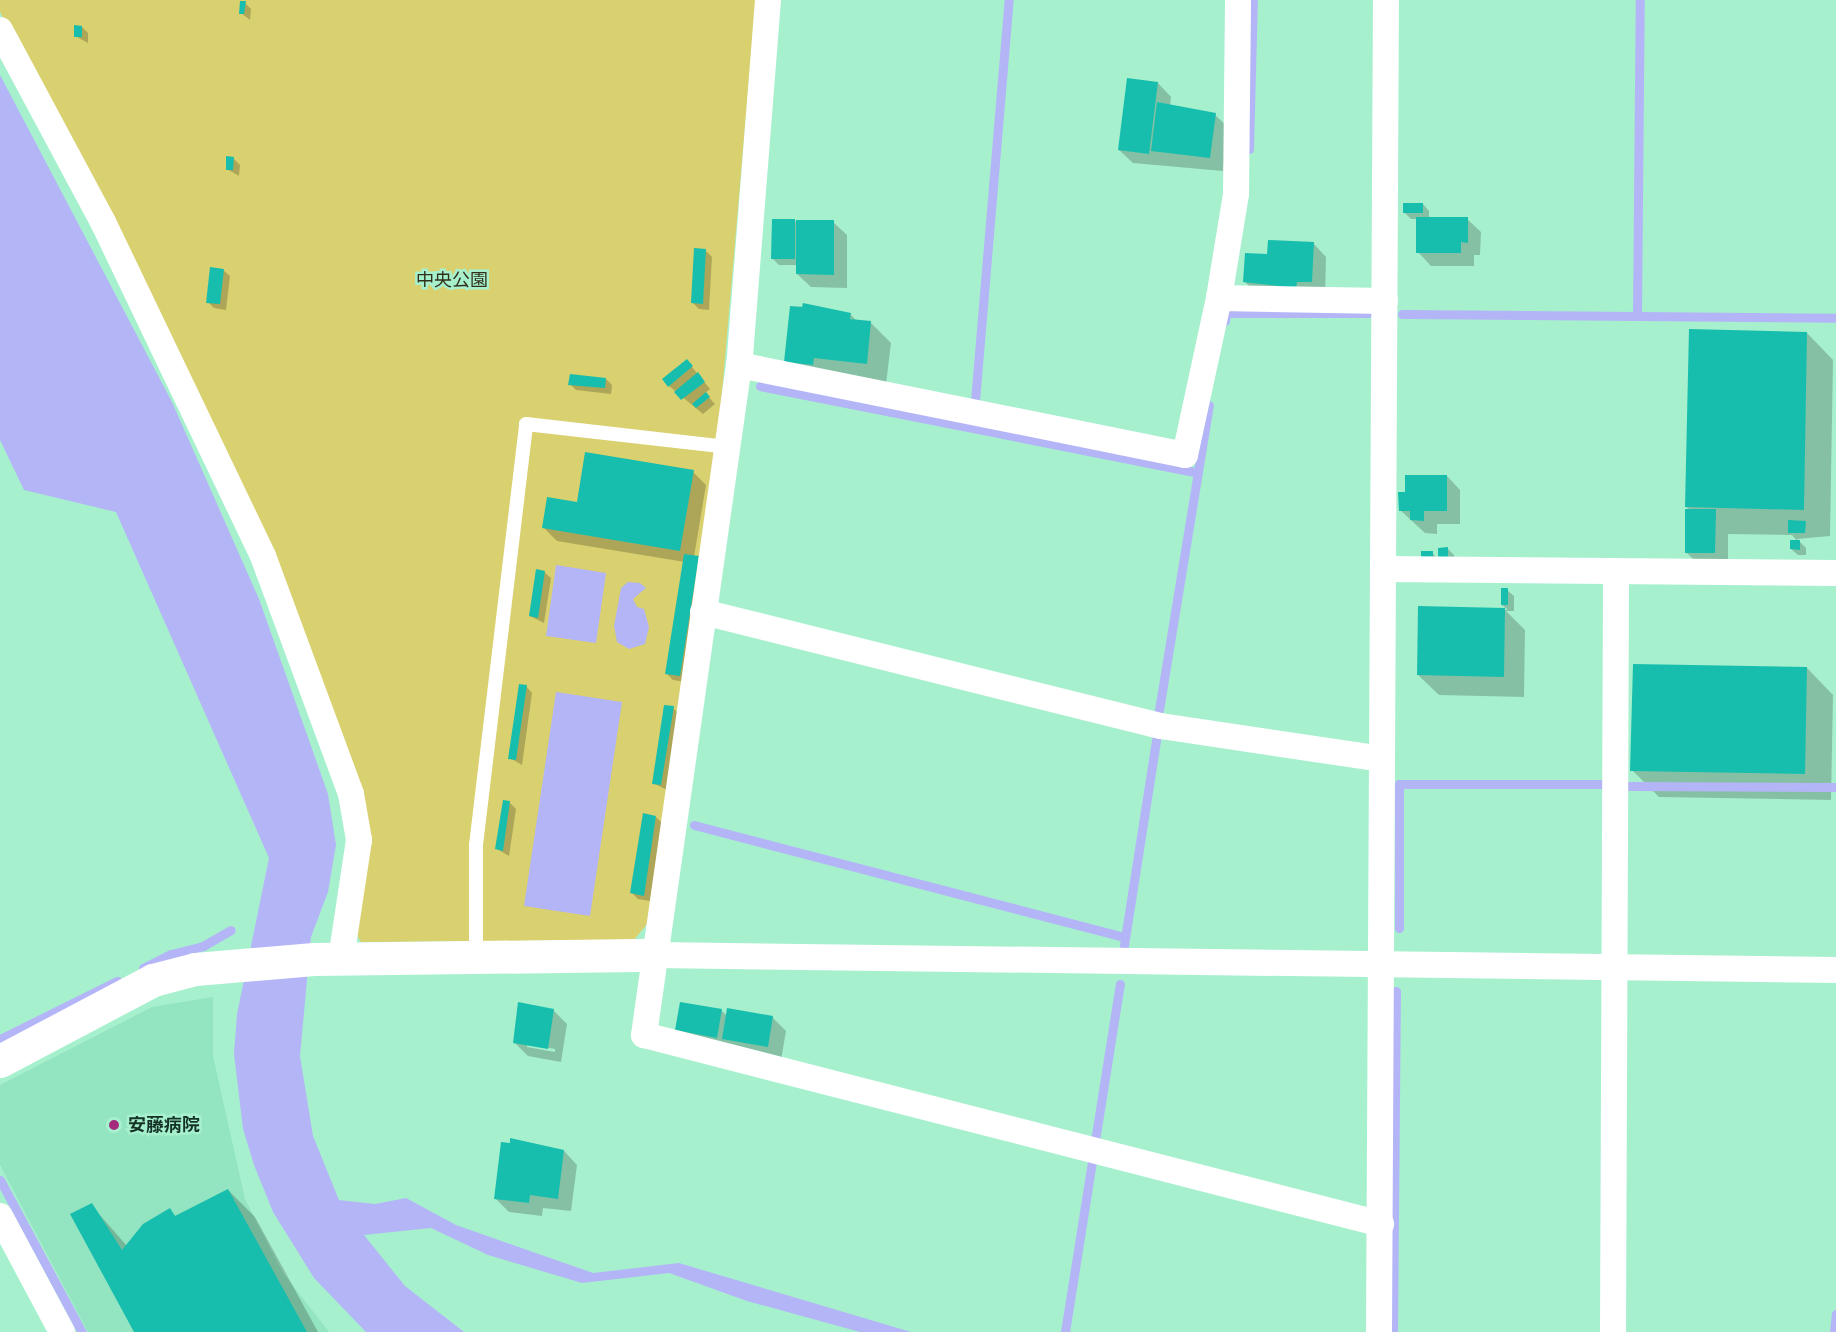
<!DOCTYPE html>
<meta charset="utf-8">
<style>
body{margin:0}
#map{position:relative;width:1836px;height:1332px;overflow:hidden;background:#a7f0ce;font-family:Rubik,"Noto Sans JP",sans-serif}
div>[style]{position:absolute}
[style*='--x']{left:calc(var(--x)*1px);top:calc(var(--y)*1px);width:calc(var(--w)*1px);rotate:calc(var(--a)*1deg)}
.built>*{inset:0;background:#93e4c0}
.green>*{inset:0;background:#d9d06f}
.water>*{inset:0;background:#b4b5f7}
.shadow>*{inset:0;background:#0003}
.stream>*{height:9px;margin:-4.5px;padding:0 4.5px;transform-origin:4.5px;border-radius:4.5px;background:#b4b5f7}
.building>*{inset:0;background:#18bead}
.lane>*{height:14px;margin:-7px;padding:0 7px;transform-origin:7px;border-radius:7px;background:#fff}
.street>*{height:26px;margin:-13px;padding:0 13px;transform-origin:13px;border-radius:13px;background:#fff}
.secondary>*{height:33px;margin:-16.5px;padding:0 16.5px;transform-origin:16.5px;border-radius:16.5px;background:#fff}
.dots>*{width:16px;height:16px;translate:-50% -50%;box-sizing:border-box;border:3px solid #a7f0ce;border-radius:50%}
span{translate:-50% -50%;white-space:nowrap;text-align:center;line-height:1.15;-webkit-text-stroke:5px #a7f0ce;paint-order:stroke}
.park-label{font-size:18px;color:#33311a}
.poi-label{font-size:18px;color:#143226;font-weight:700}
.left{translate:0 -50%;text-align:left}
</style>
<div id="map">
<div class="built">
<i style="clip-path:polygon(213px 997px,213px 1056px,245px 1199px,283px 1273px,329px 1332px,88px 1332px,0 1165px,0 1085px,152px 1007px)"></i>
</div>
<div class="green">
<i style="clip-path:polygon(0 0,756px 0,720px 416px,648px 923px,634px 940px,361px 942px,355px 932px,366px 837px,112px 215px,0 12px)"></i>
</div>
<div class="water">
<i style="clip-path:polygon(0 75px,172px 402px,259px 599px,328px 794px,336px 845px,328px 892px,311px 937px,300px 1056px,313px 1136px,339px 1200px,375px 1204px,406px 1198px,456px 1225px,593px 1273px,679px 1263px,911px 1332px,860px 1332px,747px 1301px,669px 1273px,582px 1283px,488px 1255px,431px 1228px,364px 1235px,405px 1286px,464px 1332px,366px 1332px,314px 1278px,273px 1212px,254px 1165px,243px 1129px,234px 1054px,237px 1014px,269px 858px,116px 512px,24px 490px,0 440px)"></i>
<i style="clip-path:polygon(556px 565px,606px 573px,596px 643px,546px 636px)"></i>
<i style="clip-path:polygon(628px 582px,640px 583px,646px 588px,633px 599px,637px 607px,644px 609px,649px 627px,645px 644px,629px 649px,617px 642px,614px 626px,621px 588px)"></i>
<i style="clip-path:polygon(556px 692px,622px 702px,590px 916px,524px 906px)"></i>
</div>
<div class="shadow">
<i style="clip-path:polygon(245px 3px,251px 9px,250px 20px,241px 13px)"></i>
<i style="clip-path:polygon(82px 27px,88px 33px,88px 43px,75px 36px)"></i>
<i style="clip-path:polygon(1158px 83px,1171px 97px,1170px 106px,1215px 115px,1229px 128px,1223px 171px,1133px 163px,1119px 150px)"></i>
<i style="clip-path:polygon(233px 158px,240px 165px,239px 176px,227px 169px)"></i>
<i style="clip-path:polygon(1423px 204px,1429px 211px,1429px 219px,1467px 219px,1481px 232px,1480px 255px,1474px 255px,1474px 266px,1431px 266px,1418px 252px,1418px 219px,1411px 219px,1404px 212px)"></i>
<i style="clip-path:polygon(795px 221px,798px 224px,833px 222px,847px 235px,847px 288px,811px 287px,797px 274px,798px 265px,779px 265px,773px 259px)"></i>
<i style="clip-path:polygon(1313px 243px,1326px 257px,1325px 295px,1251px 288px,1245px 282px,1266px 255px)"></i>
<i style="clip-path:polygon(705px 250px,712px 257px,709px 310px,699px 309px,692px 302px)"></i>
<i style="clip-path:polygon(223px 270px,230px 276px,226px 310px,214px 308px,208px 302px)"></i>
<i style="clip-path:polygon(819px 306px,824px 311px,850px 314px,857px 321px,871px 323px,891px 343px,886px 384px,785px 362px,791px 307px)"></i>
<i style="clip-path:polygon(1807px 333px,1833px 360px,1830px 536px,1797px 539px,1806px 548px,1806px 555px,1798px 555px,1791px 549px,1798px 542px,1792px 535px,1728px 534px,1728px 566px,1700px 566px,1686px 552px,1690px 510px,1686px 507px)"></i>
<i style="clip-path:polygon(687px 361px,710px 389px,705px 393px,715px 404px,703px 414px,669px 386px)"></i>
<i style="clip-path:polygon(606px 379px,612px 385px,611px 394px,576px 390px,570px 384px)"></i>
<i style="clip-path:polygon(693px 472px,706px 485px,694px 557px,704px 564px,686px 682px,673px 680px,667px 674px,685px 562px,557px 541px,544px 528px,578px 504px)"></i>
<i style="clip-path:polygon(1447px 476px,1460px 490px,1460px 524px,1437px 524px,1437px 534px,1425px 533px,1400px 510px,1407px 494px)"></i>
<i style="clip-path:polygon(1448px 549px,1454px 555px,1454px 568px,1422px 553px,1432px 553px,1440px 560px)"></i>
<i style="clip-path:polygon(544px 572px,551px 578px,544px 623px,530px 616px)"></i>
<i style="clip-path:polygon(1507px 590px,1514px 596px,1514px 611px,1506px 611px,1525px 630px,1524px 697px,1439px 695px,1418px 675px,1420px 608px,1508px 610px,1502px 605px)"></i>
<i style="clip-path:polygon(1807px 668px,1833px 695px,1831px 800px,1659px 797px,1632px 770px)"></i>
<i style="clip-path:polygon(526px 686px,532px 693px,522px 765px,510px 758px)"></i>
<i style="clip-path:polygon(673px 708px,679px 714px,667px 790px,653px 783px)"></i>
<i style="clip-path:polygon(509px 802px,516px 809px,509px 856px,497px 849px)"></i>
<i style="clip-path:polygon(656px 817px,662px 823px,650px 901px,638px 899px,632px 893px)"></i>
<i style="clip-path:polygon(evenodd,553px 1010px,567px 1024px,561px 1062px,528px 1056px,514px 1042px,553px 1010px,527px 1044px,555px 1049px,555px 1052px,527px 1047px,527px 1044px)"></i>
<i style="clip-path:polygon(721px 1010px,727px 1016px,728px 1010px,773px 1018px,786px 1031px,781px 1060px,690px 1043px,677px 1030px)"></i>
<i style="clip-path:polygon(564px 1151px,577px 1165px,571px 1211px,543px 1208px,542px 1216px,509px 1212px,496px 1199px)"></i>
<i style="clip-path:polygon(228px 1190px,255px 1217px,318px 1332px,135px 1332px,91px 1205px,127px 1246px,170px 1210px,176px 1217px)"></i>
</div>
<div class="stream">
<i style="--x:1249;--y:149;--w:149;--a:-88.5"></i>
<i style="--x:1402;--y:314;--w:434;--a:0.5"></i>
<i style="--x:1637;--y:316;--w:316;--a:-89.5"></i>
<i style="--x:1225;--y:321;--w:8;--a:-83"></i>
<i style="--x:1226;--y:313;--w:142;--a:0"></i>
<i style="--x:760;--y:386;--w:444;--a:11.2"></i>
<i style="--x:975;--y:401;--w:402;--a:-85.2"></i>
<i style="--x:1158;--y:716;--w:315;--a:-80.7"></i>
<i style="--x:1626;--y:786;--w:210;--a:0.3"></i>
<i style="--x:694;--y:825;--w:445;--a:14.6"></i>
<i style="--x:1399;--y:928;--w:144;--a:-90"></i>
<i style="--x:1399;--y:784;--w:208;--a:0"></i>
<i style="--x:1124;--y:945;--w:213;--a:-81.1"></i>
<i style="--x:143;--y:968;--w:31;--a:-27"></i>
<i style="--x:171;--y:954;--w:33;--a:-14"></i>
<i style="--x:203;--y:946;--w:32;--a:-30"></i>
<i style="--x:0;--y:1039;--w:131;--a:-26.4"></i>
<i style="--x:1095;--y:1141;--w:159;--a:-81"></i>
<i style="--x:0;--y:1180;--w:173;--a:61.7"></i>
<i style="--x:1065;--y:1332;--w:172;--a:-81"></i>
<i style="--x:1393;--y:1332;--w:341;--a:-89.5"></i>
<i style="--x:1834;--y:1332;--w:18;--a:-84"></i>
</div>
<div class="building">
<i style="clip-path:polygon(240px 1px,246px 1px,244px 14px,239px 14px)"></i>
<i style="clip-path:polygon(74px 25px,82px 26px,82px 37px,74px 37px)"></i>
<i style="clip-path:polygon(1127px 78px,1158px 82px,1149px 154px,1118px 150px)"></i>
<i style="clip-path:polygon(1157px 102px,1216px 113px,1210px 158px,1151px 151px)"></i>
<i style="clip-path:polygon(226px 156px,234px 157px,233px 170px,226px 170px)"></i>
<i style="clip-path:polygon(1403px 203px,1423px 203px,1423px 213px,1403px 213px)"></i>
<i style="clip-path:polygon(1416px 217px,1468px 217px,1468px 243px,1461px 242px,1461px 253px,1416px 253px)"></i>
<i style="clip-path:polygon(772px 219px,795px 219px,795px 259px,771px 259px)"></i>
<i style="clip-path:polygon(796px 220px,834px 220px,834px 275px,796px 274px)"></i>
<i style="clip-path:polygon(1268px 240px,1314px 242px,1312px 282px,1297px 282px,1296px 288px,1243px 282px,1245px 253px,1267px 254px)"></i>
<i style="clip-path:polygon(694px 248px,706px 249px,703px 304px,691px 303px)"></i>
<i style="clip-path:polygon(210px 267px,224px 269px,220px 304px,206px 303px)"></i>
<i style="clip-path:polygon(803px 303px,851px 313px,850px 319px,871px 321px,867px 364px,814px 358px,813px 365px,784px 362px,790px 306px,802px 307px)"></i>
<i style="clip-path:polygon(1689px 329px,1807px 332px,1804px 510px,1685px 507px)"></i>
<i style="clip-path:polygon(687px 359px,693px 366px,668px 387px,662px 379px)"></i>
<i style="clip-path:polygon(698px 372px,705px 382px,681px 400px,674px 392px)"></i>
<i style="clip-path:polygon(570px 374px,606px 378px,605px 388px,568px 385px)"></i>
<i style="clip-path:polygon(706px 392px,710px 397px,696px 408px,692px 404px)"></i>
<i style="clip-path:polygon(585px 452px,694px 470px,680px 551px,542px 528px,547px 497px,577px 502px)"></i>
<i style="clip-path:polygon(1405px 475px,1447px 475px,1447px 511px,1424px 511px,1424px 521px,1410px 520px,1410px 511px,1399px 511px,1398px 492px,1405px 492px)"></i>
<i style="clip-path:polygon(1685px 509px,1716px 509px,1715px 553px,1685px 553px)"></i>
<i style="clip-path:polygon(1788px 520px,1806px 521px,1805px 533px,1788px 533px)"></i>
<i style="clip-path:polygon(1790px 540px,1800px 540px,1800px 550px,1790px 549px)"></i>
<i style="clip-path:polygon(1448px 547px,1448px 562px,1438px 562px,1438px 548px)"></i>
<i style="clip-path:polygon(1421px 551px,1433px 551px,1433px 560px,1421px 560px)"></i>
<i style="clip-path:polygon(684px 554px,699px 556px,680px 676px,665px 674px)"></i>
<i style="clip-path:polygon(536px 569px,545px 571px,538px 618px,529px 616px)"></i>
<i style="clip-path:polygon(1501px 588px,1508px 588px,1508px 605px,1501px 605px)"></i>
<i style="clip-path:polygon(1418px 606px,1505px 608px,1504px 677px,1417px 675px)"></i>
<i style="clip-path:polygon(1633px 664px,1807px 667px,1805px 774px,1630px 771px)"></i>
<i style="clip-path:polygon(519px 684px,527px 685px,516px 760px,508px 759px)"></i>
<i style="clip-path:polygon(664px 705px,674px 706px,661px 785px,652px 784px)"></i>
<i style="clip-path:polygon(503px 800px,510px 801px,503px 851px,495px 849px)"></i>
<i style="clip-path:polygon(643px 813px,656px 816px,644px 896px,630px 893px)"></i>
<i style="clip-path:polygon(518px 1002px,554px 1009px,548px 1049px,513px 1043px)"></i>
<i style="clip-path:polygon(680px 1002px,722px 1009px,717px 1038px,675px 1030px)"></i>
<i style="clip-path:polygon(727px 1008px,773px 1016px,768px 1047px,722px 1039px)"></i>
<i style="clip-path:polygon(510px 1138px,564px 1150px,558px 1199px,530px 1195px,529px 1203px,494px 1199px,501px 1142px,510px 1143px)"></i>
<i style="clip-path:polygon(228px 1189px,307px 1332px,134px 1332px,70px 1214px,92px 1203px,122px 1250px,143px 1224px,170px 1208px,175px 1216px)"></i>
</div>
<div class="lane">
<i style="--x:476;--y:958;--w:113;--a:-90"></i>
<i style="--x:476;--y:845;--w:424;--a:-83.2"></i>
<i style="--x:526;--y:424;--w:202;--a:6.5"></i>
</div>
<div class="street">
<i style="--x:768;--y:0;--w:366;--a:94.5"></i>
<i style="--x:739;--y:365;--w:677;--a:98.07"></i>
<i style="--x:644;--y:1035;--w:761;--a:14.38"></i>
<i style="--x:0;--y:30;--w:218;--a:61.8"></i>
<i style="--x:103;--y:222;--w:370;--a:64.4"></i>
<i style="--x:263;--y:556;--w:254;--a:69.7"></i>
<i style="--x:351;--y:794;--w:47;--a:80.1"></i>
<i style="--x:359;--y:840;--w:120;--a:98.6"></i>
<i style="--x:1219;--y:298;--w:105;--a:-80.7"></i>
<i style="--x:1236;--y:194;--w:194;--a:-89.4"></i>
<i style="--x:739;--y:365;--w:455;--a:11.4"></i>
<i style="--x:1185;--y:455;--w:161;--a:-77.8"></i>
<i style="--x:1219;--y:298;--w:166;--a:1"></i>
<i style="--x:1384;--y:569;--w:452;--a:0.5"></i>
<i style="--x:703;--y:612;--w:472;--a:14"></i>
<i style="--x:1161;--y:726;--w:223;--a:8.5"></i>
<i style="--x:654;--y:955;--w:1182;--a:0.73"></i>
<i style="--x:0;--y:1216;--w:132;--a:61.9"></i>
<i style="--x:1379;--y:1332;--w:1332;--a:-89.7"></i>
<i style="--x:1613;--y:1332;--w:761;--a:-89.77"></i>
</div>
<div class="secondary">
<i style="--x:0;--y:1061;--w:173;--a:-27.9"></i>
<i style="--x:153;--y:980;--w:43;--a:-14.7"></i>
<i style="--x:195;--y:969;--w:119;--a:-4.8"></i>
<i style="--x:314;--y:959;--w:340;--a:-0.7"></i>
</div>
<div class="dots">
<i style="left:114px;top:1125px;background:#a52a7e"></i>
</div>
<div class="park-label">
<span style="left:452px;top:280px">中央公園</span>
</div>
<div class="poi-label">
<span class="left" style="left:128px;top:1125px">安藤病院</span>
</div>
</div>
